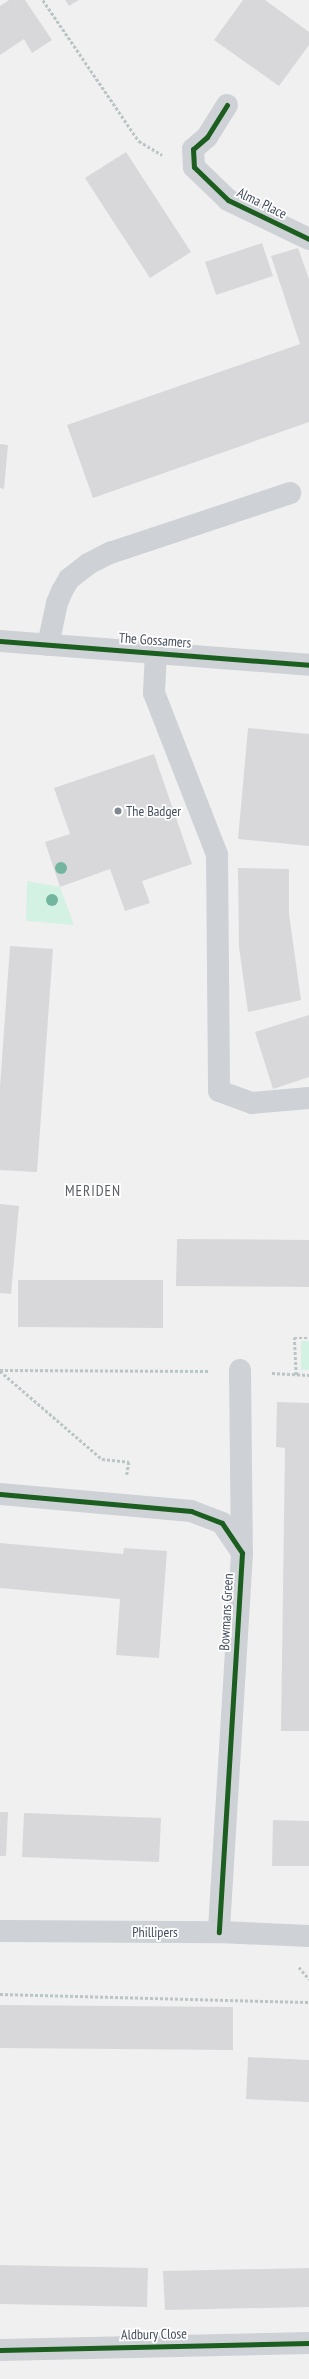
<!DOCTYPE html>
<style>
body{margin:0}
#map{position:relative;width:309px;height:2379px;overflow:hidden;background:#f1f0f0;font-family:"PT Sans Narrow",sans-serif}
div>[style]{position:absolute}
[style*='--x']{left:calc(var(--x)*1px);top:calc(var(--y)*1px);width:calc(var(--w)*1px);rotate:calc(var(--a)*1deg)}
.green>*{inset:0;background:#d3f2e4}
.building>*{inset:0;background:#d8d8db}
.path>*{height:2.5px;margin-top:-1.25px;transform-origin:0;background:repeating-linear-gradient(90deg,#b9c6c5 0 3px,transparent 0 5px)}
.minor>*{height:22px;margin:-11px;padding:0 11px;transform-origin:11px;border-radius:11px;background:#ced1d5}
.cycleway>*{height:5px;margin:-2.5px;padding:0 2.5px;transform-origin:2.5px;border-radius:2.5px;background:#1b5e20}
.trees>*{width:12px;height:12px;margin:-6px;border-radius:50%;background:#74b5a0}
.dots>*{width:11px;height:11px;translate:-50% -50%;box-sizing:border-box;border:2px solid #fff;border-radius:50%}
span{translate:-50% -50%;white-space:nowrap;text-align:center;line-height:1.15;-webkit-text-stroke:3.5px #fff;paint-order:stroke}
.street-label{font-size:14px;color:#454e60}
.poi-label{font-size:14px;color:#454e60}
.left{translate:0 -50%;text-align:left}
.neighbourhood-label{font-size:15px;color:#5b5e66;letter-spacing:1px}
</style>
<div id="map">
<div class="green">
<i style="clip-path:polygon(27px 881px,60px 887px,74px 925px,26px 921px)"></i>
<i style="clip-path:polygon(301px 1341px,309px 1341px,309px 1370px,301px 1370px)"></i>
</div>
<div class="building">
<i style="clip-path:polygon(9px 0,25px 0,52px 40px,32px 53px,24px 39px,0 55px,0 6px)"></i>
<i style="clip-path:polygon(65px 0,79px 0,69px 6px)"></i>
<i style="clip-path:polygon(243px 0,265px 0,309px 32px,309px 45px,279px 86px,214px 40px)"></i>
<i style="clip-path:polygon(126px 152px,191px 252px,150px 278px,85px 178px)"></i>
<i style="clip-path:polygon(262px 243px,273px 276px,216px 295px,205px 262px)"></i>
<i style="clip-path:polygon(298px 248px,309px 279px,309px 422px,93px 498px,67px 425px,300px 344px,271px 256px)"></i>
<i style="clip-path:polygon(0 444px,8px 445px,4px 489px,0 488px)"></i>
<i style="clip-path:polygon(248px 728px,309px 734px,309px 846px,238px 839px)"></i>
<i style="clip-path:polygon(154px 754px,192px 864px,142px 881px,150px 903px,125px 911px,110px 869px,60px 887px,45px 842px,70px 834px,54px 788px)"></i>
<i style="clip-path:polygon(238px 868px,289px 869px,289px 914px,301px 1000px,248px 1012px,239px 947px)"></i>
<i style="clip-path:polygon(10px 946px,53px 949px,37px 1172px,0 1170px,0 1087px)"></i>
<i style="clip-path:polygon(309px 1015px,309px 1077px,273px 1089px,255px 1032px)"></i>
<i style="clip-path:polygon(0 1204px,19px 1206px,11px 1294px,0 1293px)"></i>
<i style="clip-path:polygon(177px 1239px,309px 1240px,309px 1287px,176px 1286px)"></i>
<i style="clip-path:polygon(18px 1280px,163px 1280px,163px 1328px,18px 1327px)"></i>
<i style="clip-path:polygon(277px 1402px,309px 1403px,309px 1731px,281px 1731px,285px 1448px,276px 1447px)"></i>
<i style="clip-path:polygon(0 1543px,123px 1554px,124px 1548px,167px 1551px,159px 1658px,116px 1655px,120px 1599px,0 1588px)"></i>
<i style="clip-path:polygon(0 1812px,8px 1812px,6px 1856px,0 1856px)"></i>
<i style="clip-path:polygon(24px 1813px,161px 1818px,159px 1862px,22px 1857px)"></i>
<i style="clip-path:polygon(273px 1820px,309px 1821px,309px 1866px,272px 1866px)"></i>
<i style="clip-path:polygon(0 2005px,233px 2007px,233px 2050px,0 2048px)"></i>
<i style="clip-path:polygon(248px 2057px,309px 2060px,309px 2102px,246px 2099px)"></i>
<i style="clip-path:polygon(0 2265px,148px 2268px,147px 2307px,0 2304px)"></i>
<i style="clip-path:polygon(309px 2268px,309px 2307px,165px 2310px,163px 2271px)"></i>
</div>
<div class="path">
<i style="--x:43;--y:0;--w:171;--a:55.8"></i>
<i style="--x:139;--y:141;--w:27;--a:31"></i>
<i style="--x:0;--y:1370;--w:209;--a:0.3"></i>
<i style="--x:0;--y:1371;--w:135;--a:40.8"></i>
<i style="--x:102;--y:1459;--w:27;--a:6"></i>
<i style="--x:129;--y:1462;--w:13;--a:99"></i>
<i style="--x:272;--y:1373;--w:37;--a:3"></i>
<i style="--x:296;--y:1375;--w:37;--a:-93"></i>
<i style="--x:294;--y:1338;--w:15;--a:0"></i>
<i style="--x:299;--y:1967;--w:16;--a:50"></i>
<i style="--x:0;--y:1994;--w:309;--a:1.5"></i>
</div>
<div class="minor">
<i style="--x:227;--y:105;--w:38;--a:122"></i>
<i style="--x:207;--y:137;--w:18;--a:139"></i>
<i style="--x:193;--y:149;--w:18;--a:87"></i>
<i style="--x:194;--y:167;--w:47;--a:44.1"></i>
<i style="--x:228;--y:200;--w:90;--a:25.7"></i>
<i style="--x:0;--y:641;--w:310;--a:4.4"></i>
<i style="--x:48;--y:645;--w:43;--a:-77.9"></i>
<i style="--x:57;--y:603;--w:13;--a:-67"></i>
<i style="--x:62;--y:591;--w:14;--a:-60"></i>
<i style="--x:69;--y:579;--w:24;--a:-38"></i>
<i style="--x:88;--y:564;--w:25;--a:-27"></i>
<i style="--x:110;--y:553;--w:190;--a:-18.4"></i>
<i style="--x:156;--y:652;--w:41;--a:92.8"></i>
<i style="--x:154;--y:693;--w:174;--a:68.7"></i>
<i style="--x:217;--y:855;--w:236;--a:89.5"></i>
<i style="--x:219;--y:1091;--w:35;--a:20"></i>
<i style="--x:252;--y:1103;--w:57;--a:-5"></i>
<i style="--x:240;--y:1370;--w:183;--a:89.4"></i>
<i style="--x:0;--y:1494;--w:192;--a:5.1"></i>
<i style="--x:191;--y:1511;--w:33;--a:21"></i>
<i style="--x:222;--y:1523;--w:36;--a:56"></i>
<i style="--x:242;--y:1553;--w:380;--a:93.5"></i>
<i style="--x:0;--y:1931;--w:219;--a:0.3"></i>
<i style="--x:219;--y:1932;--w:90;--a:2.5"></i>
<i style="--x:0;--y:2350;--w:309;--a:-1.3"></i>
</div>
<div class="cycleway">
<i style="--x:227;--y:105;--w:38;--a:122"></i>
<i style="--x:207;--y:137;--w:18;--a:139"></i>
<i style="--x:193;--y:149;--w:18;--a:87"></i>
<i style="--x:194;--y:167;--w:47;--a:44.1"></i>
<i style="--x:228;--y:200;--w:90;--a:25.7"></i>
<i style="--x:0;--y:641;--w:310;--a:4.4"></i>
<i style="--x:0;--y:1494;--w:192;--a:5.1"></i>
<i style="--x:191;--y:1511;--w:33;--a:21"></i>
<i style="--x:222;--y:1523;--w:36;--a:56"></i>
<i style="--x:242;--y:1553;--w:380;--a:93.5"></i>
<i style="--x:0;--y:2350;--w:309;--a:-1.3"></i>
</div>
<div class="trees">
<i style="left:61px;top:868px"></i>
<i style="left:52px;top:900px"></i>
</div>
<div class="dots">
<i style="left:118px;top:811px;background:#818792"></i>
</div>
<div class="street-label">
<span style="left:262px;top:203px;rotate:26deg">Alma Place</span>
<span style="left:155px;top:640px;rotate:4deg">The Gossamers</span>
<span style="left:226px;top:1612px;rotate:-87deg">Bowmans Green</span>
<span style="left:155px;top:1932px">Phillipers</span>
<span style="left:154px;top:2334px;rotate:-1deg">Aldbury Close</span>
</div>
<div class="poi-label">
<span class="left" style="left:126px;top:811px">The Badger</span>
</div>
<div class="neighbourhood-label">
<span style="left:93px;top:1191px">MERIDEN</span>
</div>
</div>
